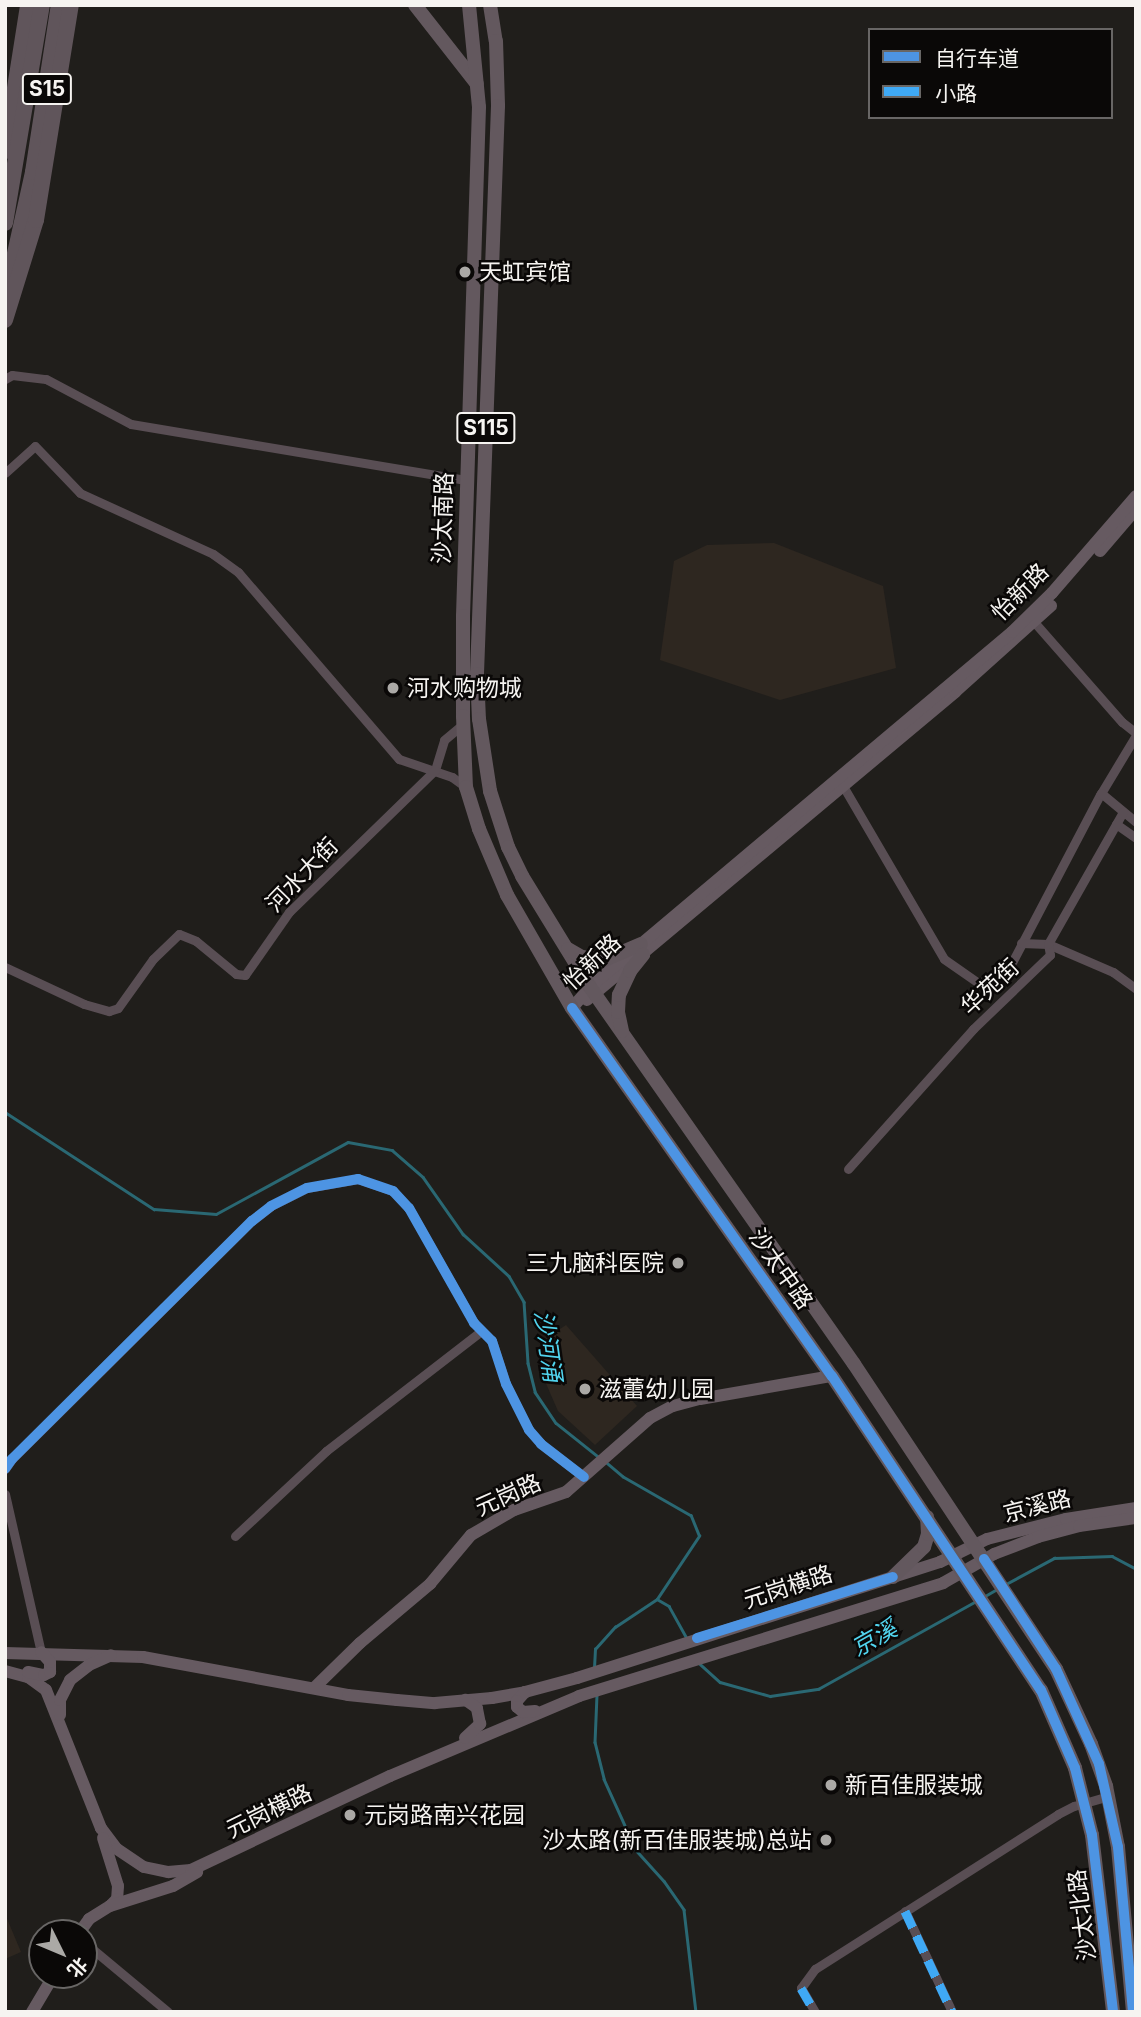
<!DOCTYPE html>
<meta charset="utf-8">
<style>
body{margin:0}
#map{position:relative;width:1141px;height:2017px;overflow:hidden;background:#201e1b;font-family:Inter,"Noto Sans SC",sans-serif}
div>[style]{position:absolute}
[style*='--x']{left:calc(var(--x)*1px);top:calc(var(--y)*1px);width:calc(var(--w)*1px);rotate:calc(var(--a)*1deg)}
.built>*{inset:0;background:#2e2720}
.stream>*{height:2.5px;margin:-1.25px;padding:0 1.25px;transform-origin:1.25px;border-radius:1.25px;background:#2a6873}
.street>*{height:9px;margin:-4.5px;padding:0 4.5px;transform-origin:4.5px;border-radius:4.5px;background:#594e54}
.secondary>*{height:12px;margin:-6px;padding:0 6px;transform-origin:6px;border-radius:6px;background:#665a61}
.primary>*{height:14px;margin:-7px;padding:0 7px;transform-origin:7px;border-radius:7px;background:#63585e}
.highway>*{height:16px;margin:-8px;padding:0 8px;transform-origin:8px;border-radius:8px;background:#60555b}
.quiet>*{height:9px;margin-top:-4.5px;transform-origin:0;background:repeating-linear-gradient(90deg,#3fa9f5 0 18px,transparent 0 27px)}
.cycleway>*{height:10px;margin:-5px;padding:0 5px;transform-origin:5px;border-radius:5px;background:#4d94e3}
.dots>*{width:19px;height:19px;translate:-50% -50%;box-sizing:border-box;border:4px solid #0a0807;border-radius:50%}
span{translate:-50% -50%;white-space:nowrap;text-align:center;line-height:1.15;-webkit-text-stroke:5px #0a0807;paint-order:stroke}
.shield-label span{padding:2px 5px;background:#0a0807;border:2px solid;border-radius:5px;-webkit-text-stroke-width:0}
.shield-label{font-size:21px;color:#f6f4f1;font-weight:700}
.poi-label{font-size:23px;color:#f6f4f1}
.left{translate:0 -50%;text-align:left}
.right{translate:-100% -50%;text-align:right}
.street-label{font-size:23px;color:#f6f4f1}
.water-label{font-size:24px;color:#51d4ee;font-style:italic}
.frame{position:absolute;inset:0;border:7px solid #f6f4f1;pointer-events:none}
.legend{position:absolute;left:868px;top:28px;width:245px;height:91px;box-sizing:border-box;background:#0a0807;border:2px solid #686665;margin:0;padding:9px 12px;list-style:none;font-size:21px;color:#f6f4f1}
.legend li{display:flex;align-items:center;gap:14px;height:35px}
.legend b{width:35px;border:2px solid #686665}
.north{position:absolute;left:28px;top:1919px;width:70px;height:70px;box-sizing:border-box;background:#0a0807;border:2px solid #686665;border-radius:50%;rotate:133deg;font-size:19px;font-weight:700;line-height:28px;text-align:center;color:#f6f4f1}
.north::after{content:'';display:block;margin:auto;width:24px;height:32px;background:#aba9a6;clip-path:polygon(50% 0,100% 100%,50% 72%,0 100%)}
</style>
<div id="map">
<div class="built">
<i style="clip-path:polygon(774px 543px,883px 586px,896px 668px,780px 700px,660px 660px,674px 561px,707px 545px)"></i>
<i style="clip-path:polygon(566px 1325px,637px 1406px,595px 1445px,558px 1411px,541px 1372px,545px 1339px)"></i>
<i style="clip-path:polygon(5px 1914px,21px 1952px,5px 1959px)"></i>
</div>
<div class="stream">
<i style="--x:5;--y:1112;--w:178;--a:33.1"></i>
<i style="--x:154;--y:1209;--w:62;--a:4.6"></i>
<i style="--x:216;--y:1214;--w:150;--a:-28.6"></i>
<i style="--x:348;--y:1142;--w:45;--a:10.3"></i>
<i style="--x:392;--y:1150;--w:41;--a:41.1"></i>
<i style="--x:423;--y:1177;--w:70;--a:54.9"></i>
<i style="--x:463;--y:1234;--w:62;--a:42.4"></i>
<i style="--x:509;--y:1276;--w:30;--a:60"></i>
<i style="--x:524;--y:1302;--w:61;--a:86.2"></i>
<i style="--x:528;--y:1363;--w:30;--a:76"></i>
<i style="--x:535;--y:1392;--w:37;--a:56"></i>
<i style="--x:556;--y:1423;--w:56;--a:38.5"></i>
<i style="--x:1006;--y:1584;--w:55;--a:-28.4"></i>
<i style="--x:1054;--y:1558;--w:58;--a:-2"></i>
<i style="--x:1112;--y:1556;--w:27;--a:28"></i>
<i style="--x:985;--y:1596;--w:14;--a:-30"></i>
<i style="--x:657;--y:1599;--w:14;--a:30"></i>
<i style="--x:669;--y:1606;--w:38;--a:61"></i>
<i style="--x:700;--y:1664;--w:27;--a:42"></i>
<i style="--x:720;--y:1682;--w:52;--a:15.6"></i>
<i style="--x:770;--y:1696;--w:49;--a:-8.3"></i>
<i style="--x:818;--y:1689;--w:181;--a:-29.1"></i>
<i style="--x:594;--y:1668;--w:19;--a:-87"></i>
<i style="--x:595;--y:1649;--w:30;--a:-48"></i>
<i style="--x:615;--y:1627;--w:50;--a:-33.7"></i>
<i style="--x:657;--y:1599;--w:76;--a:-56.3"></i>
<i style="--x:699;--y:1536;--w:22;--a:-112"></i>
<i style="--x:691;--y:1516;--w:78;--a:-150.2"></i>
<i style="--x:623;--y:1477;--w:23;--a:-140"></i>
<i style="--x:597;--y:1695;--w:47;--a:92.4"></i>
<i style="--x:595;--y:1742;--w:38;--a:76"></i>
<i style="--x:604;--y:1779;--w:78;--a:65.7"></i>
<i style="--x:636;--y:1850;--w:42;--a:47.9"></i>
<i style="--x:664;--y:1881;--w:35;--a:55"></i>
<i style="--x:684;--y:1910;--w:103;--a:83.3"></i>
</div>
<div class="street">
<i style="--x:5;--y:379;--w:8;--a:-30"></i>
<i style="--x:12;--y:375;--w:34;--a:7"></i>
<i style="--x:46;--y:379;--w:96;--a:27.9"></i>
<i style="--x:131;--y:424;--w:341;--a:9.5"></i>
<i style="--x:5;--y:473;--w:40;--a:-42"></i>
<i style="--x:35;--y:446;--w:65;--a:46.2"></i>
<i style="--x:80;--y:493;--w:146;--a:24.6"></i>
<i style="--x:213;--y:554;--w:31;--a:36"></i>
<i style="--x:238;--y:572;--w:247;--a:49.3"></i>
<i style="--x:399;--y:759;--w:56;--a:18.8"></i>
<i style="--x:452;--y:777;--w:17;--a:36"></i>
<i style="--x:1035;--y:623;--w:132;--a:48.7"></i>
<i style="--x:1122;--y:722;--w:18;--a:38"></i>
<i style="--x:435;--y:770;--w:31;--a:-73"></i>
<i style="--x:444;--y:740;--w:25;--a:-40"></i>
<i style="--x:843;--y:786;--w:200;--a:59.7"></i>
<i style="--x:944;--y:959;--w:40;--a:34.9"></i>
<i style="--x:977;--y:982;--w:19;--a:6"></i>
<i style="--x:996;--y:984;--w:18;--a:-49"></i>
<i style="--x:1008;--y:970;--w:198;--a:-62.3"></i>
<i style="--x:1100;--y:795;--w:70;--a:-59"></i>
<i style="--x:1101;--y:793;--w:45;--a:39.6"></i>
<i style="--x:1116;--y:824;--w:24;--a:35"></i>
<i style="--x:1021;--y:943;--w:27;--a:2"></i>
<i style="--x:1048;--y:944;--w:71;--a:23.3"></i>
<i style="--x:1113;--y:972;--w:29;--a:36"></i>
<i style="--x:5;--y:967;--w:87;--a:25.1"></i>
<i style="--x:84;--y:1004;--w:26;--a:16"></i>
<i style="--x:109;--y:1011;--w:9;--a:-18"></i>
<i style="--x:118;--y:1008;--w:60;--a:-54.5"></i>
<i style="--x:153;--y:959;--w:36;--a:-44"></i>
<i style="--x:179;--y:934;--w:18;--a:22"></i>
<i style="--x:196;--y:941;--w:52;--a:39.5"></i>
<i style="--x:236;--y:974;--w:9;--a:6"></i>
<i style="--x:245;--y:975;--w:77;--a:-55.1"></i>
<i style="--x:289;--y:912;--w:204;--a:-44.2"></i>
<i style="--x:848;--y:1169;--w:188;--a:-48.2"></i>
<i style="--x:973;--y:1029;--w:107;--a:-43.9"></i>
<i style="--x:1050;--y:955;--w:11;--a:-100"></i>
<i style="--x:1048;--y:944;--w:152;--a:-60.4"></i>
<i style="--x:5;--y:1469;--w:12;--a:-55"></i>
<i style="--x:12;--y:1459;--w:338;--a:-44.8"></i>
<i style="--x:252;--y:1221;--w:24;--a:-38"></i>
<i style="--x:271;--y:1206;--w:40;--a:-26.6"></i>
<i style="--x:307;--y:1188;--w:52;--a:-10"></i>
<i style="--x:358;--y:1179;--w:37;--a:19"></i>
<i style="--x:393;--y:1191;--w:23;--a:47"></i>
<i style="--x:409;--y:1208;--w:132;--a:60.5"></i>
<i style="--x:474;--y:1323;--w:25;--a:45"></i>
<i style="--x:492;--y:1341;--w:45;--a:72"></i>
<i style="--x:506;--y:1384;--w:51;--a:63.4"></i>
<i style="--x:529;--y:1430;--w:18;--a:49"></i>
<i style="--x:541;--y:1444;--w:54;--a:37.5"></i>
<i style="--x:5;--y:1494;--w:162;--a:77.2"></i>
<i style="--x:235;--y:1536;--w:125;--a:-43"></i>
<i style="--x:326;--y:1451;--w:196;--a:-37.7"></i>
<i style="--x:905;--y:1911;--w:111;--a:65"></i>
<i style="--x:84;--y:1942;--w:109;--a:39.8"></i>
<i style="--x:815;--y:2012;--w:28;--a:-120"></i>
<i style="--x:801;--y:1988;--w:24;--a:-54"></i>
<i style="--x:815;--y:1969;--w:288;--a:-32.5"></i>
<i style="--x:1058;--y:1814;--w:18;--a:-27"></i>
<i style="--x:1074;--y:1806;--w:35;--a:-16"></i>
</div>
<div class="secondary">
<i style="--x:1100;--y:551;--w:55;--a:-49.4"></i>
<i style="--x:587;--y:1000;--w:480;--a:-39.9"></i>
<i style="--x:955;--y:692;--w:129;--a:-41.9"></i>
<i style="--x:572;--y:1008;--w:28;--a:-49"></i>
<i style="--x:590;--y:987;--w:551;--a:-40.07"></i>
<i style="--x:1012;--y:632;--w:56;--a:-44.3"></i>
<i style="--x:1052;--y:593;--w:128;--a:-49.1"></i>
<i style="--x:5;--y:1653;--w:138;--a:1.7"></i>
<i style="--x:143;--y:1657;--w:208;--a:10.5"></i>
<i style="--x:348;--y:1695;--w:49;--a:5.8"></i>
<i style="--x:397;--y:1700;--w:38;--a:5"></i>
<i style="--x:435;--y:1703;--w:57;--a:-5"></i>
<i style="--x:492;--y:1698;--w:34;--a:-10"></i>
<i style="--x:525;--y:1692;--w:54;--a:-15.1"></i>
<i style="--x:577;--y:1678;--w:332;--a:-17.7"></i>
<i style="--x:893;--y:1577;--w:49;--a:-17.7"></i>
<i style="--x:940;--y:1562;--w:52;--a:-26.1"></i>
<i style="--x:987;--y:1539;--w:81;--a:-14.2"></i>
<i style="--x:1066;--y:1519;--w:71;--a:-8.9"></i>
<i style="--x:5;--y:1671;--w:24;--a:15"></i>
<i style="--x:28;--y:1677;--w:22;--a:36"></i>
<i style="--x:46;--y:1690;--w:149;--a:68.3"></i>
<i style="--x:101;--y:1828;--w:26;--a:53"></i>
<i style="--x:117;--y:1849;--w:32;--a:34"></i>
<i style="--x:144;--y:1867;--w:25;--a:12"></i>
<i style="--x:168;--y:1872;--w:23;--a:-5"></i>
<i style="--x:191;--y:1870;--w:220;--a:-25.3"></i>
<i style="--x:390;--y:1776;--w:205;--a:-22.9"></i>
<i style="--x:579;--y:1696;--w:381;--a:-17.2"></i>
<i style="--x:943;--y:1583;--w:59;--a:-29.6"></i>
<i style="--x:994;--y:1554;--w:47;--a:-21.1"></i>
<i style="--x:1038;--y:1537;--w:42;--a:-15"></i>
<i style="--x:1079;--y:1526;--w:58;--a:-8"></i>
<i style="--x:28;--y:1672;--w:16;--a:11"></i>
<i style="--x:44;--y:1675;--w:7;--a:-27"></i>
<i style="--x:50;--y:1672;--w:10;--a:-90"></i>
<i style="--x:50;--y:1662;--w:13;--a:-132"></i>
<i style="--x:314;--y:1688;--w:64;--a:-44.4"></i>
<i style="--x:360;--y:1643;--w:92;--a:-40.1"></i>
<i style="--x:430;--y:1584;--w:64;--a:-50.1"></i>
<i style="--x:471;--y:1535;--w:50;--a:-30.2"></i>
<i style="--x:514;--y:1510;--w:55;--a:-19.1"></i>
<i style="--x:566;--y:1492;--w:112;--a:-41.4"></i>
<i style="--x:650;--y:1418;--w:26;--a:-28"></i>
<i style="--x:673;--y:1406;--w:28;--a:-15"></i>
<i style="--x:700;--y:1399;--w:134;--a:-9.9"></i>
<i style="--x:525;--y:1692;--w:12;--a:132"></i>
<i style="--x:517;--y:1701;--w:6;--a:90"></i>
<i style="--x:517;--y:1707;--w:8;--a:40"></i>
<i style="--x:523;--y:1712;--w:12;--a:-5"></i>
<i style="--x:60;--y:1715;--w:15;--a:-90"></i>
<i style="--x:60;--y:1700;--w:22;--a:-63"></i>
<i style="--x:70;--y:1680;--w:24;--a:-38"></i>
<i style="--x:89;--y:1665;--w:24;--a:-24"></i>
<i style="--x:465;--y:1738;--w:21;--a:-43"></i>
<i style="--x:480;--y:1724;--w:16;--a:-101"></i>
<i style="--x:477;--y:1708;--w:14;--a:-144"></i>
<i style="--x:103;--y:1838;--w:50;--a:72.6"></i>
<i style="--x:118;--y:1886;--w:13;--a:94"></i>
<i style="--x:117;--y:1899;--w:8;--a:135"></i>
<i style="--x:79;--y:1933;--w:17;--a:-54"></i>
<i style="--x:89;--y:1919;--w:25;--a:-32"></i>
<i style="--x:110;--y:1906;--w:66;--a:-17.6"></i>
<i style="--x:173;--y:1886;--w:28;--a:-30"></i>
<i style="--x:32;--y:2012;--w:43;--a:-59.3"></i>
</div>
<div class="primary">
<i style="--x:415;--y:5;--w:100;--a:51.9"></i>
<i style="--x:469;--y:5;--w:102;--a:84.4"></i>
<i style="--x:479;--y:107;--w:509;--a:91.8"></i>
<i style="--x:463;--y:616;--w:100;--a:90"></i>
<i style="--x:463;--y:716;--w:71;--a:87.6"></i>
<i style="--x:466;--y:787;--w:44;--a:72.8"></i>
<i style="--x:479;--y:829;--w:72;--a:67"></i>
<i style="--x:507;--y:895;--w:130;--a:60.1"></i>
<i style="--x:572;--y:1008;--w:451;--a:54.8"></i>
<i style="--x:832;--y:1376;--w:377;--a:56.4"></i>
<i style="--x:1041;--y:1690;--w:85;--a:66.4"></i>
<i style="--x:1075;--y:1768;--w:69;--a:75.8"></i>
<i style="--x:1092;--y:1835;--w:178;--a:83.2"></i>
<i style="--x:490;--y:5;--w:36;--a:81"></i>
<i style="--x:496;--y:41;--w:65;--a:88.2"></i>
<i style="--x:498;--y:106;--w:568;--a:92.12"></i>
<i style="--x:477;--y:674;--w:45;--a:87.5"></i>
<i style="--x:479;--y:719;--w:73;--a:81.3"></i>
<i style="--x:490;--y:791;--w:59;--a:72.2"></i>
<i style="--x:508;--y:847;--w:32;--a:64"></i>
<i style="--x:522;--y:876;--w:130;--a:58.5"></i>
<i style="--x:590;--y:987;--w:460;--a:55"></i>
<i style="--x:854;--y:1364;--w:366;--a:56.5"></i>
<i style="--x:1056;--y:1669;--w:83;--a:65"></i>
<i style="--x:1091;--y:1744;--w:45;--a:70.3"></i>
<i style="--x:1106;--y:1786;--w:62;--a:78.9"></i>
<i style="--x:1118;--y:1847;--w:166;--a:84.8"></i>
<i style="--x:568;--y:949;--w:16;--a:30"></i>
<i style="--x:582;--y:957;--w:22;--a:8"></i>
<i style="--x:604;--y:960;--w:40;--a:-23.4"></i>
<i style="--x:622;--y:1031;--w:19;--a:-102"></i>
<i style="--x:618;--y:1012;--w:17;--a:-87"></i>
<i style="--x:619;--y:995;--w:26;--a:-65"></i>
<i style="--x:630;--y:971;--w:21;--a:-51"></i>
<i style="--x:893;--y:1577;--w:43;--a:-44.1"></i>
<i style="--x:924;--y:1547;--w:14;--a:-73"></i>
<i style="--x:928;--y:1534;--w:17;--a:-93"></i>
</div>
<div class="highway">
<i style="--x:5;--y:151;--w:148;--a:-81"></i>
<i style="--x:5;--y:223;--w:221;--a:-80.4"></i>
<i style="--x:8;--y:285;--w:116;--a:-77.5"></i>
<i style="--x:33;--y:172;--w:169;--a:-81.2"></i>
<i style="--x:5;--y:320;--w:105;--a:-72.8"></i>
<i style="--x:36;--y:220;--w:218;--a:-80.8"></i>
</div>
<div class="quiet">
<i style="--x:905;--y:1911;--w:111;--a:65"></i>
<i style="--x:801;--y:1988;--w:28;--a:60"></i>
</div>
<div class="cycleway">
<i style="--x:572;--y:1008;--w:451;--a:54.8"></i>
<i style="--x:832;--y:1376;--w:377;--a:56.4"></i>
<i style="--x:1041;--y:1690;--w:85;--a:66.4"></i>
<i style="--x:1075;--y:1768;--w:69;--a:75.8"></i>
<i style="--x:1092;--y:1835;--w:178;--a:83.2"></i>
<i style="--x:5;--y:1469;--w:12;--a:-55"></i>
<i style="--x:12;--y:1459;--w:338;--a:-44.8"></i>
<i style="--x:252;--y:1221;--w:24;--a:-38"></i>
<i style="--x:271;--y:1206;--w:40;--a:-26.6"></i>
<i style="--x:307;--y:1188;--w:52;--a:-10"></i>
<i style="--x:358;--y:1179;--w:37;--a:19"></i>
<i style="--x:393;--y:1191;--w:23;--a:47"></i>
<i style="--x:409;--y:1208;--w:132;--a:60.5"></i>
<i style="--x:474;--y:1323;--w:25;--a:45"></i>
<i style="--x:492;--y:1341;--w:45;--a:72"></i>
<i style="--x:506;--y:1384;--w:51;--a:63.4"></i>
<i style="--x:529;--y:1430;--w:18;--a:49"></i>
<i style="--x:541;--y:1444;--w:54;--a:37.5"></i>
<i style="--x:984;--y:1559;--w:131;--a:56.8"></i>
<i style="--x:1056;--y:1669;--w:104;--a:65.6"></i>
<i style="--x:1099;--y:1764;--w:85;--a:77.1"></i>
<i style="--x:1118;--y:1847;--w:166;--a:84.8"></i>
<i style="--x:697;--y:1638;--w:205;--a:-17.3"></i>
</div>
<div class="dots">
<i style="left:465px;top:272px;background:#aba9a6"></i>
<i style="left:393px;top:688px;background:#aba9a6"></i>
<i style="left:678px;top:1263px;background:#aba9a6"></i>
<i style="left:585px;top:1389px;background:#aba9a6"></i>
<i style="left:831px;top:1785px;background:#aba9a6"></i>
<i style="left:350px;top:1815px;background:#aba9a6"></i>
<i style="left:826px;top:1840px;background:#aba9a6"></i>
</div>
<div class="shield-label">
<span style="left:47px;top:89px">S15</span>
<span style="left:486px;top:428px">S115</span>
</div>
<div class="poi-label">
<span class="left" style="left:479px;top:272px">天虹宾馆</span>
<span class="left" style="left:407px;top:688px">河水购物城</span>
<span class="right" style="left:664px;top:1263px">三九脑科医院</span>
<span class="left" style="left:599px;top:1389px">滋蕾幼儿园</span>
<span class="left" style="left:845px;top:1785px">新百佳服装城</span>
<span class="left" style="left:364px;top:1815px">元岗路南兴花园</span>
<span class="right" style="left:812px;top:1840px">沙太路(新百佳服装城)总站</span>
</div>
<div class="street-label">
<span style="left:443px;top:518px;rotate:-88deg">沙太南路</span>
<span style="left:1020px;top:592px;rotate:-45deg">怡新路</span>
<span style="left:302px;top:875px;rotate:-46deg">河水大街</span>
<span style="left:592px;top:962px;rotate:-43deg">怡新路</span>
<span style="left:990px;top:987px;rotate:-43deg">华苑街</span>
<span style="left:781px;top:1269px;rotate:55deg">沙太中路</span>
<span style="left:508px;top:1495px;rotate:-24deg">元岗路</span>
<span style="left:1037px;top:1506px;rotate:-14deg">京溪路</span>
<span style="left:788px;top:1587px;rotate:-18deg">元岗横路</span>
<span style="left:269px;top:1811px;rotate:-26deg">元岗横路</span>
<span style="left:1082px;top:1915px;rotate:-97deg">沙太北路</span>
</div>
<div class="water-label">
<span style="left:548px;top:1346px;rotate:82deg">沙河涌</span>
<span style="left:874px;top:1638px;rotate:-29deg">京溪</span>
</div>
<div class="frame"></div>
<ul class="legend">
<li><b style="height:9px;background:#4d94e3"></b>自行车道</li>
<li><b style="height:9px;background:#3fa9f5"></b>小路</li>
</ul>
<div class="north">北</div>
</div>
